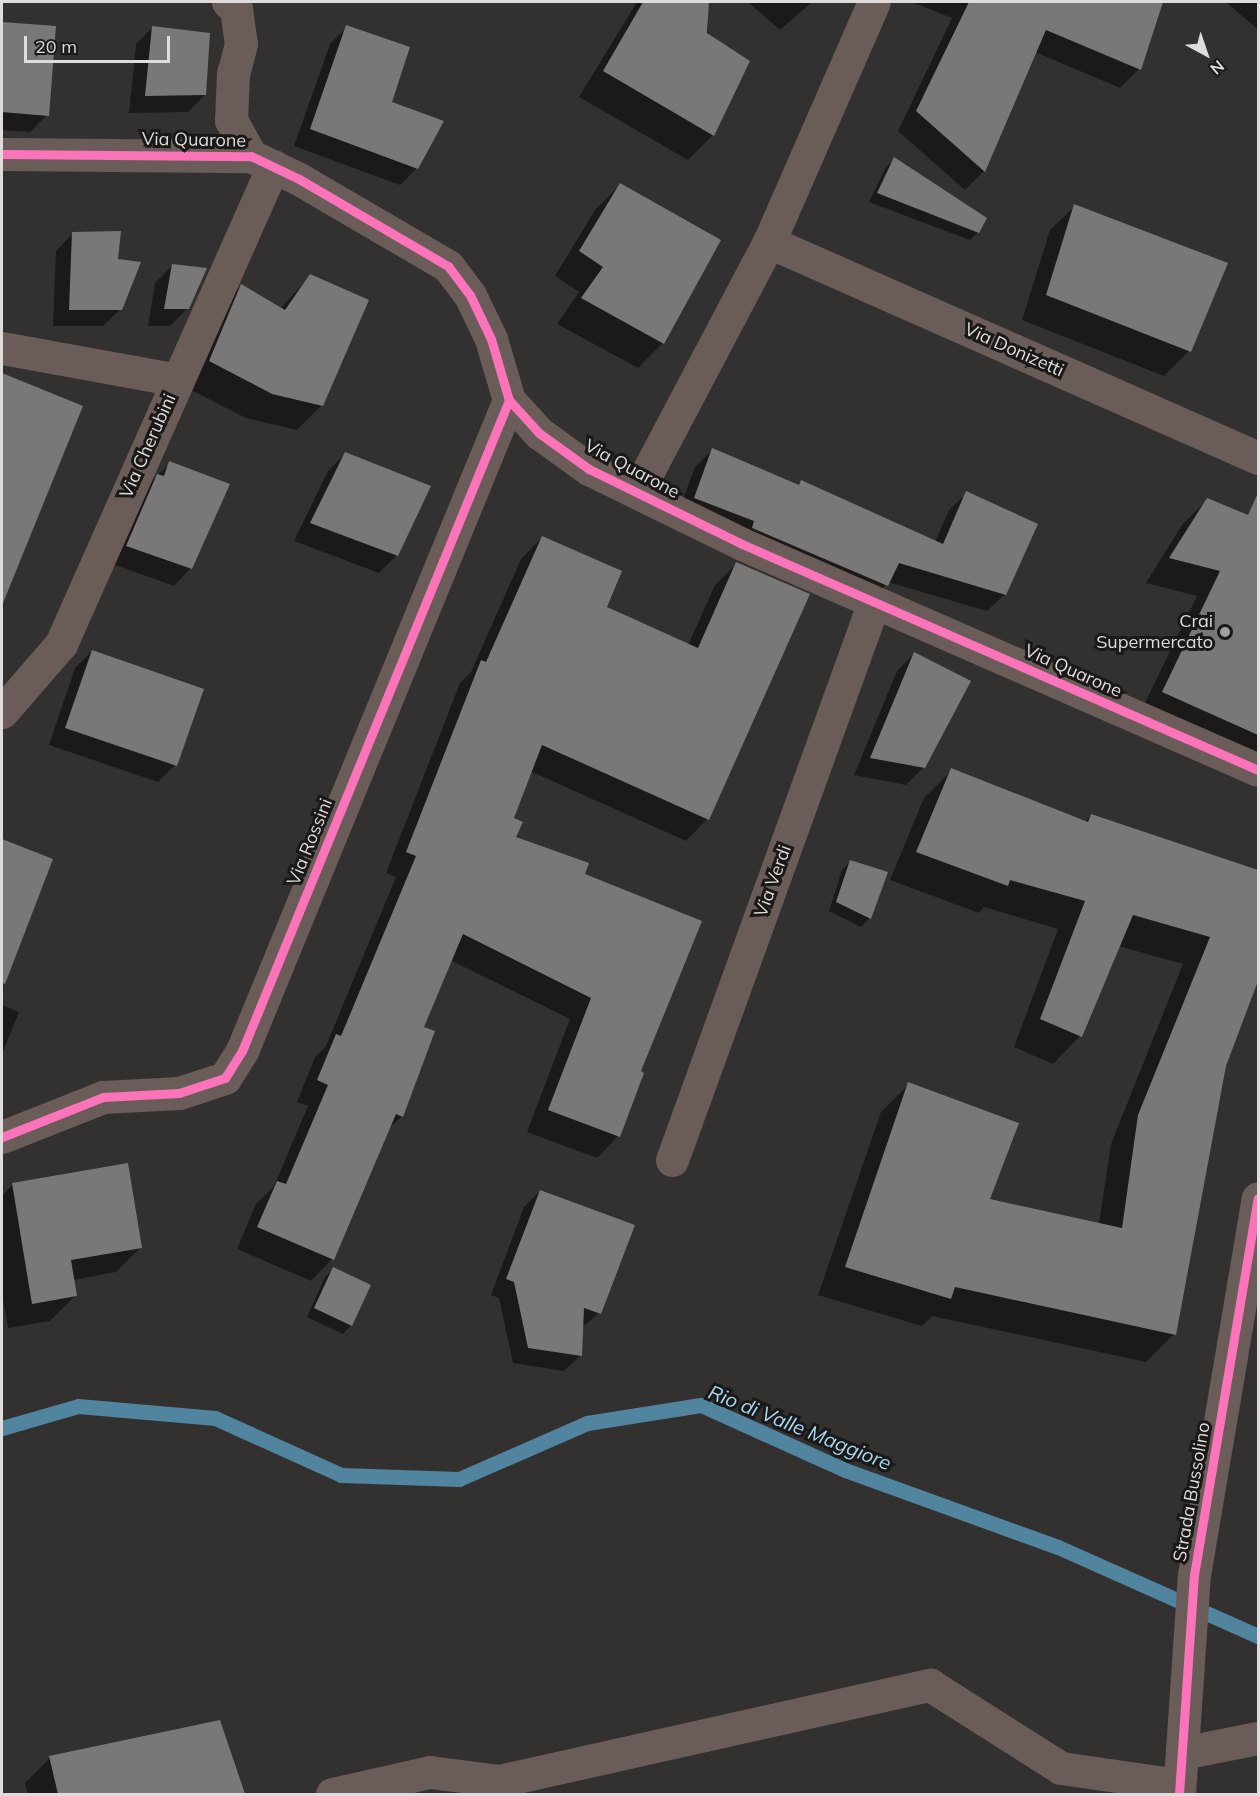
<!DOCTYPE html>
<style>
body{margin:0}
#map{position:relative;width:1260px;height:1796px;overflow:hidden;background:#333130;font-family:Mulish,sans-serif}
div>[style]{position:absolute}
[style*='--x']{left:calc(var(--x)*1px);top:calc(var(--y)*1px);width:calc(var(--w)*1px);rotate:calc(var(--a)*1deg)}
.shadow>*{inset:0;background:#0007}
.stream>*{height:15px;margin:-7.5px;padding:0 7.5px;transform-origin:7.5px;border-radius:7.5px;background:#50849f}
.building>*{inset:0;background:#7a7877}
.minor>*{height:33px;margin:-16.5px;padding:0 16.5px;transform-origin:16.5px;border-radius:16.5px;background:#6a5c59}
.tertiary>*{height:33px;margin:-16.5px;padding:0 16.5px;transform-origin:16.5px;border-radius:16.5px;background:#6a5c59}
.cycleway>*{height:9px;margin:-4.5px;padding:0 4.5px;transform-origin:4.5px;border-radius:4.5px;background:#fb73b8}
.dots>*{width:16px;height:16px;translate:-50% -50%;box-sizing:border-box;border:3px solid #1a1918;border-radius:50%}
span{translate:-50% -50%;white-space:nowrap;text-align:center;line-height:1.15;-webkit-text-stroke:6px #1a1918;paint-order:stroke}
.street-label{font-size:18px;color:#dfdcdb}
.poi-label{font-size:18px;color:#dfdcdb}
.right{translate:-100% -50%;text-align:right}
.water-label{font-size:20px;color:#a8d9f4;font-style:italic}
.frame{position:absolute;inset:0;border:3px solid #dfdcdb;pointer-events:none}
.north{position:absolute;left:1176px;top:24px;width:60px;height:60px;-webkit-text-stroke:4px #1a1918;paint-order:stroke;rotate:140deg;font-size:16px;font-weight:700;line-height:24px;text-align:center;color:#dfdcdb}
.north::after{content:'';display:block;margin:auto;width:21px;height:27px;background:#dfdcdb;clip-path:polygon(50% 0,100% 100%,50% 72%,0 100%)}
.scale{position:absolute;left:24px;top:36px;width:146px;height:27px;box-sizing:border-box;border:3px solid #dfdcdb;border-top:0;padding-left:8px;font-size:18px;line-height:21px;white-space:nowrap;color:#dfdcdb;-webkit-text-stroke:4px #1a1918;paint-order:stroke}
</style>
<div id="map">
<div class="shadow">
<i style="clip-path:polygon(637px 2px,693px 2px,707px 7px,713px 135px,688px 160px,579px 97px)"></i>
<i style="clip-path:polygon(748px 2px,812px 2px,780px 30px)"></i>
<i style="clip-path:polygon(912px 2px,1162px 2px,1139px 69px,1120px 88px,1035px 52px,984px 171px,965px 190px,898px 131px,952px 18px)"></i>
<i style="clip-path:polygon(1226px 2px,1258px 2px,1258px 27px,1257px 29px)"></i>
<i style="clip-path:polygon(2px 24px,54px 28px,47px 115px,30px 132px,2px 130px)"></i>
<i style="clip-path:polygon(153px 27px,205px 95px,188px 112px,129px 113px,136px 44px)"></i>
<i style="clip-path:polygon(347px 27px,390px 103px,417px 168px,400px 185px,294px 146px,330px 44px)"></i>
<i style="clip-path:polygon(895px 159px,978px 232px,970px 240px,869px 202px,886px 167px)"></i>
<i style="clip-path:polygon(620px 185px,719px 241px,663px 343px,638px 368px,557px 324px,579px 292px,555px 276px,595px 210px)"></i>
<i style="clip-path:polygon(1075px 206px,1189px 351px,1164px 376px,1022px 320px,1050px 230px)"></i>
<i style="clip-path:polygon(73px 233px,116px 261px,121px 309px,103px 326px,53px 326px,56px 251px)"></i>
<i style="clip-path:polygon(172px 266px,188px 308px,170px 326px,148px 326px,155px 283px)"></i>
<i style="clip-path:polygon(310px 276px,322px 405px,297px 430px,246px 418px,185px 387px,216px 311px,241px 286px,280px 309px)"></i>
<i style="clip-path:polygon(2px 375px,81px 407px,19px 559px,2px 576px)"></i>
<i style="clip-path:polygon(712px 450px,797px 486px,801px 482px,935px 542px,949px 510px,967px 493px,1005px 594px,987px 611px,888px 582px,869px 603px,677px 515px,695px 467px)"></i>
<i style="clip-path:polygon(345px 454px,429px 487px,396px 556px,379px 573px,294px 541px,328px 471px)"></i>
<i style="clip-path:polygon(170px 463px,191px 568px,174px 586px,110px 563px,140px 493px)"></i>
<i style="clip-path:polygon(1207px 500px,1258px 521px,1258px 771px,1138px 717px,1197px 596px,1146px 583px,1182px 525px)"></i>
<i style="clip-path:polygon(542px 538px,605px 608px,688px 645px,715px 585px,736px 564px,808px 595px,707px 819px,686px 841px,530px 771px,512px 819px,514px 838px,583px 874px,642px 1074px,618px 1136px,597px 1158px,527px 1132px,570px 1019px,450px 960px,422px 1028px,402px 1116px,387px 1130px,332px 1259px,311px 1281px,237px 1249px,256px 1204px,274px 1186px,308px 1106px,297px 1102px,315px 1057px,326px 1046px,396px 877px,386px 873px,460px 683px,471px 672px,521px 559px)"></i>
<i style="clip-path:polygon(92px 651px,175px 765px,158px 782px,49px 745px,75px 668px)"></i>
<i style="clip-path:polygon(914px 654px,924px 767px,906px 785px,854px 775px,897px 671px)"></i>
<i style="clip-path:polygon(952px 770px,1085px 822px,1091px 815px,1258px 871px,1258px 977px,1197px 1135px,1174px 1334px,1146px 1362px,932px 1316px,922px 1326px,818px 1295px,881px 1112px,909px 1084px,988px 1200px,1099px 1224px,1111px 1144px,1183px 964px,1118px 946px,1080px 1036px,1053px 1064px,1014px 1047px,1058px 929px,984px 907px,979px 913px,890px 880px,924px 798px)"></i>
<i style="clip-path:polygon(2px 841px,51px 859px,2px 989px)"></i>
<i style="clip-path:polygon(850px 862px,886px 873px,870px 918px,861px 927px,829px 911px,842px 870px)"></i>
<i style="clip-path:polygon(2px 1005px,19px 1012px,2px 1054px)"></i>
<i style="clip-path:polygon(13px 1184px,141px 1247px,116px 1272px,73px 1280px,75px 1296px,50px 1321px,8px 1328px,2px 1292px,2px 1196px)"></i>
<i style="clip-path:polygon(540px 1191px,599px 1313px,581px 1328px,580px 1356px,564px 1371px,513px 1363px,499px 1298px,491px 1295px,524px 1207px)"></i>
<i style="clip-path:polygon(333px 1269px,351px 1325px,343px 1334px,307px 1317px,325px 1277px)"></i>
<i style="clip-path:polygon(50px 1758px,242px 1790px,238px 1794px,28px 1794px,25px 1783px)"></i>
</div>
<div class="stream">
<i style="--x:2;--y:1428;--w:79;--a:-16.1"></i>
<i style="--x:78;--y:1406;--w:138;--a:5"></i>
<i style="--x:215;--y:1418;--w:138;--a:24.3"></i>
<i style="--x:341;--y:1475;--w:118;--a:1.9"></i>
<i style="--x:459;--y:1479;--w:140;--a:-23.6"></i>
<i style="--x:587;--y:1423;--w:115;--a:-9"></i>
<i style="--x:701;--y:1405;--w:158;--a:24.3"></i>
<i style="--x:845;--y:1470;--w:226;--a:19.9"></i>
<i style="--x:1058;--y:1547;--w:219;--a:24"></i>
</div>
<div class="building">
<i style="clip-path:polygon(643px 2px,709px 2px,707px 33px,750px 61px,714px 136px,603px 71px)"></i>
<i style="clip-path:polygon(969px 2px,1163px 2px,1141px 70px,1046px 30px,985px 172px,916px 111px)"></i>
<i style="clip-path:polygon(2px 22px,56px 26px,49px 116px,2px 112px)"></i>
<i style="clip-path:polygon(346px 25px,410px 47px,392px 102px,444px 121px,418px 169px,310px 129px)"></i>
<i style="clip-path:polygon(152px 26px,210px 33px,206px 95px,145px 96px)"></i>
<i style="clip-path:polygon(894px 157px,987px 218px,979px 233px,877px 193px)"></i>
<i style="clip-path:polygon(620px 183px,721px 240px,664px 344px,581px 298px,603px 267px,579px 251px)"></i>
<i style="clip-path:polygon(1074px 204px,1228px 263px,1191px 352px,1046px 295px)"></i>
<i style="clip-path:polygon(121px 231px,118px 259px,141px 262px,122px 310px,69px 310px,72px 232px)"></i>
<i style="clip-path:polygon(172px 264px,207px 268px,189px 309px,164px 309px)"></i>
<i style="clip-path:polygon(310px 274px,369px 300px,323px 406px,272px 394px,209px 361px,241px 284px,285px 310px)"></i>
<i style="clip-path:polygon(2px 373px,83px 406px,3px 603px,2px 602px)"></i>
<i style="clip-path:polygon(712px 448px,799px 485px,801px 480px,943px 544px,966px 491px,1038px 524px,1006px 595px,899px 563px,888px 586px,752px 528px,754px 521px,694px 498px)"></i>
<i style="clip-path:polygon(345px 452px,431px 486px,398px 556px,310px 523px)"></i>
<i style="clip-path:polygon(169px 461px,230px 484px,192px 569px,126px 546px,157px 474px,164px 476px)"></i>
<i style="clip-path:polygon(1258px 493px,1258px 735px,1162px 692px,1220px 571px,1169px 558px,1207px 498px,1248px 515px)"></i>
<i style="clip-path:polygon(542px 536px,622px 571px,607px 607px,698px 648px,736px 562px,810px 594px,709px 820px,542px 745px,514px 818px,523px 822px,516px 837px,589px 863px,585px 874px,702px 921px,641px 1071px,644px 1073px,620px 1137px,548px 1110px,591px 998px,463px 934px,424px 1027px,435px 1031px,403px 1117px,396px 1114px,334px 1260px,257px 1227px,277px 1181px,286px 1184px,328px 1085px,317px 1080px,336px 1034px,341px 1036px,416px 856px,406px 852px,481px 660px,486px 662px)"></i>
<i style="clip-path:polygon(92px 650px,204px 689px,177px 766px,65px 728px)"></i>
<i style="clip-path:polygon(914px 652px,971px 681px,925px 768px,870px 758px)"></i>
<i style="clip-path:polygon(951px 768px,1088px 822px,1091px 814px,1258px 870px,1258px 981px,1226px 1066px,1176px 1335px,955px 1287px,951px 1299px,845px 1267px,908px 1082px,1019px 1123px,990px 1199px,1122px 1228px,1138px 1115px,1210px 937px,1133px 915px,1082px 1037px,1040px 1019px,1085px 901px,1010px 880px,1008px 886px,916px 852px)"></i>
<i style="clip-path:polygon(2px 839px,53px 859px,5px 984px,2px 983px)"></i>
<i style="clip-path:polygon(850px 860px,888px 872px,871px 919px,836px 902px)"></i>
<i style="clip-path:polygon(128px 1163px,142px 1248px,71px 1260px,77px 1296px,32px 1304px,12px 1183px)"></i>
<i style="clip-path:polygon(540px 1190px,635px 1225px,601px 1314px,584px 1308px,582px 1356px,528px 1348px,514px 1282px,506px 1279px)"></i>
<i style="clip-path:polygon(333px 1267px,371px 1285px,352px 1326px,314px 1308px)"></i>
<i style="clip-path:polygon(220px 1720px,245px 1794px,58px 1794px,49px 1756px)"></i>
</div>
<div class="minor">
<i style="--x:228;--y:2;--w:11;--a:41"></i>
<i style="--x:236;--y:9;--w:35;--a:82"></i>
<i style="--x:241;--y:44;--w:30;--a:105"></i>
<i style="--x:233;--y:73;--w:47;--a:92.4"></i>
<i style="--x:231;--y:120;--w:41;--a:60.9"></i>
<i style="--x:2;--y:154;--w:249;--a:0.5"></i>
<i style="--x:251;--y:156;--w:53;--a:25.6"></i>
<i style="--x:299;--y:179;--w:173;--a:30.3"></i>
<i style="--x:448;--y:266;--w:36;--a:53"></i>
<i style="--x:470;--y:295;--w:49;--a:64.5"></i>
<i style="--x:491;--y:339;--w:64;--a:73.6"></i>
<i style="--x:509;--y:400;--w:45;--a:47.7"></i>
<i style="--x:539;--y:433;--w:62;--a:35.8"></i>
<i style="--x:589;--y:469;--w:170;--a:26.1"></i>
<i style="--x:742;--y:544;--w:563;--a:23.65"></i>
<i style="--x:769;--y:242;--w:535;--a:23.83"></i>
<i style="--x:2;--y:348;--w:179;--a:10.3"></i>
<i style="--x:637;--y:492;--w:283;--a:-62.2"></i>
<i style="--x:769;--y:242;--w:262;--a:-66.4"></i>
<i style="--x:2;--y:712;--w:90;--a:-49.1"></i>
<i style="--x:61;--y:644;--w:523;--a:-66.08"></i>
<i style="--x:2;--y:1137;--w:109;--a:-21.6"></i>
<i style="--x:103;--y:1097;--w:76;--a:-3"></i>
<i style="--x:179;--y:1093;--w:48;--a:-18.1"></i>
<i style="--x:225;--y:1078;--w:32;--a:-58"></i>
<i style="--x:242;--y:1051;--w:704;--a:-67.7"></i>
<i style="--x:672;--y:1160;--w:593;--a:-70.1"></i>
<i style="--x:1182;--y:1753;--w:77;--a:-11.2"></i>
<i style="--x:332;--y:1794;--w:100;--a:-12.7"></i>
<i style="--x:430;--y:1772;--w:70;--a:7.4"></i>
<i style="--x:499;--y:1781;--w:442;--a:-12.6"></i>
<i style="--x:930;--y:1685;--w:155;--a:32.4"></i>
<i style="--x:1061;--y:1768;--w:119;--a:8.2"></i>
</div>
<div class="tertiary">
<i style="--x:1179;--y:1794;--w:220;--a:-86.1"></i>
<i style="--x:1194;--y:1575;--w:382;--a:-80.4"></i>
</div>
<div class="cycleway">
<i style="--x:2;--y:154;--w:249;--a:0.5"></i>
<i style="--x:251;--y:156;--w:53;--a:25.6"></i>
<i style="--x:299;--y:179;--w:173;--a:30.3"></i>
<i style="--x:448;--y:266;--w:36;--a:53"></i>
<i style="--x:470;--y:295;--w:49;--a:64.5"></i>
<i style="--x:491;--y:339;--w:64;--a:73.6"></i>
<i style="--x:509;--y:400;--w:45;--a:47.7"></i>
<i style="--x:539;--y:433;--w:62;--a:35.8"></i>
<i style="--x:589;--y:469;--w:170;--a:26.1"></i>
<i style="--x:742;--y:544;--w:563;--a:23.65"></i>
<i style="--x:2;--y:1137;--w:109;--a:-21.6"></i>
<i style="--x:103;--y:1097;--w:76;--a:-3"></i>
<i style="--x:179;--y:1093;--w:48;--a:-18.1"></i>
<i style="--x:225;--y:1078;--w:32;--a:-58"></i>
<i style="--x:242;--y:1051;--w:704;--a:-67.7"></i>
<i style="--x:1179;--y:1794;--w:220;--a:-86.1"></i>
<i style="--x:1194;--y:1575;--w:382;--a:-80.4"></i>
</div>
<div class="dots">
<i style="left:1225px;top:632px;background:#a3a09f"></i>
</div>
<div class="street-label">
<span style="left:194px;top:140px;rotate:1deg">Via Quarone</span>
<span style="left:1014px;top:350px;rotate:24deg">Via Donizetti</span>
<span style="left:148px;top:446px;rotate:-66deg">Via Cherubini</span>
<span style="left:632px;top:469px;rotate:28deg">Via Quarone</span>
<span style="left:1073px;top:671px;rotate:24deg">Via Quarone</span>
<span style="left:310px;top:842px;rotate:-68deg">Via Rossini</span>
<span style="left:773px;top:881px;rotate:-70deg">Via Verdi</span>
<span style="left:1192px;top:1492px;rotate:-80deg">Strada Bussolino</span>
</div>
<div class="poi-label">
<span class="right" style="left:1213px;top:632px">Crai<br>Supermercato</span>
</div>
<div class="water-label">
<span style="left:800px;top:1427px;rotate:22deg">Rio di Valle Maggiore</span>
</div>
<div class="frame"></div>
<div class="north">N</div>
<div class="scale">20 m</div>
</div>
